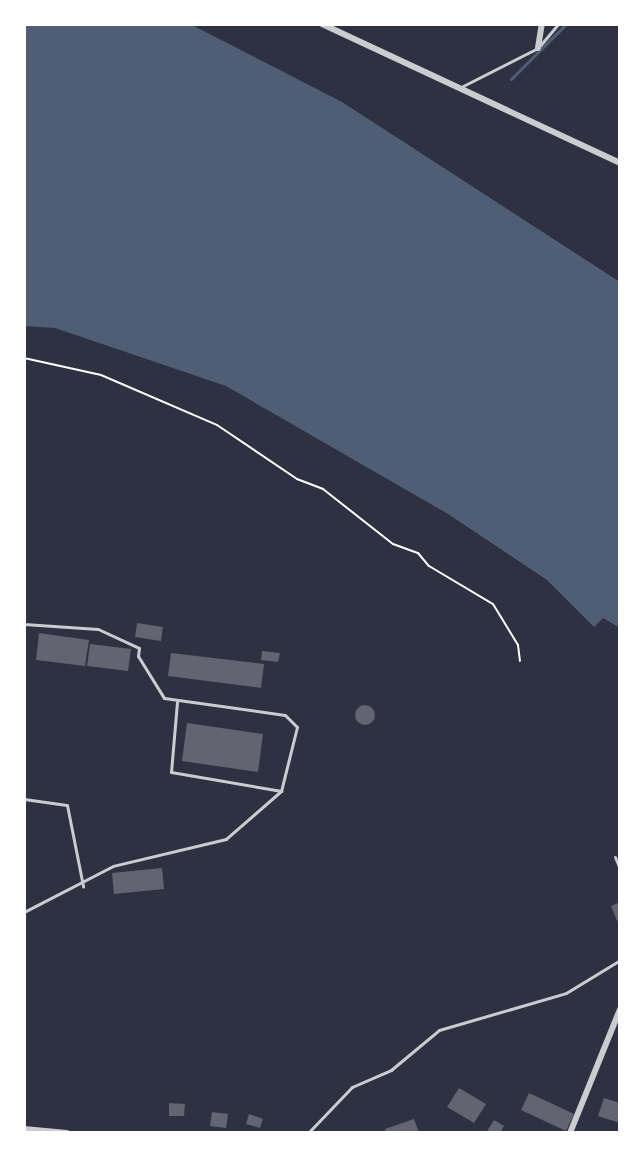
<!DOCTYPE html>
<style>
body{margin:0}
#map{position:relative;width:644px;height:1157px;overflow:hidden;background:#2d3142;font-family:"DejaVu Sans",sans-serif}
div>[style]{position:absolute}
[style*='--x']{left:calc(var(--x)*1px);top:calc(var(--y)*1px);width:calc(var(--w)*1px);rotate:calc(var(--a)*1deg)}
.water>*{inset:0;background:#4f5d75}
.stream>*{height:3px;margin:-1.5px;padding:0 1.5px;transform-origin:1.5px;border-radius:1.5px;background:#4f5d75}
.building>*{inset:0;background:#626471}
.round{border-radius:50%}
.path>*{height:2px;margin:-1px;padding:0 1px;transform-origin:1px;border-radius:1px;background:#fff}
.service>*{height:3px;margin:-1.5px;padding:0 1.5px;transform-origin:1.5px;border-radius:1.5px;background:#caccd0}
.minor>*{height:6px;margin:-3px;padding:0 3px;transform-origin:3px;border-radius:3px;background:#caccd0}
span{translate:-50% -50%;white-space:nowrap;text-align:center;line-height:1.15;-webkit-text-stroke:6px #fff;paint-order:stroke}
.frame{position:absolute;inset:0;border:26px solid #fff;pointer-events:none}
</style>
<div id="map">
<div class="water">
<i style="clip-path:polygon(24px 24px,190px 24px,342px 102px,620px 282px,620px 628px,603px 618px,594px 627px,547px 580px,448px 514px,226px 386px,55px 328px,24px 326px)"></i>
</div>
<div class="stream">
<i style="--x:511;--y:79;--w:78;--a:-45"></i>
</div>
<div class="building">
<i style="clip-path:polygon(137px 623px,163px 627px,161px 641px,135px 637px)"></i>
<i style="clip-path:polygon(39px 633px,89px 640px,85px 666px,36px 660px)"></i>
<i style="clip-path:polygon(90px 644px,131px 649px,128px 671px,87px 666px)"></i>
<i style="clip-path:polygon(262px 651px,280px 653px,278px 662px,261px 660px)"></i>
<i style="clip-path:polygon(171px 653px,264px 664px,261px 688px,168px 676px)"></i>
<i class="round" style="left:355px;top:705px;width:20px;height:20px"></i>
<i style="clip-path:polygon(187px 723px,263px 734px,258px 772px,182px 761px)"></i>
<i style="clip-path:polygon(162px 868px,164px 889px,114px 894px,112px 873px)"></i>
<i style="clip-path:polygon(620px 902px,620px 928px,611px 906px)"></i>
<i style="clip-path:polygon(459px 1088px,486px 1104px,474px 1123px,447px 1107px)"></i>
<i style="clip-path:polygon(529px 1093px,574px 1114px,566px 1131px,521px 1110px)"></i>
<i style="clip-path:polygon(604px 1098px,620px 1103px,620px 1123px,598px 1116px)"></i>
<i style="clip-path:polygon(169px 1103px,185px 1104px,184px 1116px,169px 1116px)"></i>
<i style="clip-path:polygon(212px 1112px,228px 1114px,226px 1128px,210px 1126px)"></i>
<i style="clip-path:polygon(249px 1114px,263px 1119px,260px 1128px,246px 1124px)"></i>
<i style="clip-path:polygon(414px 1119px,419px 1133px,386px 1133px,385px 1129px)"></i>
<i style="clip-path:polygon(494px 1120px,504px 1126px,500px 1133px,486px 1133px)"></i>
</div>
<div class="path">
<i style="--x:24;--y:358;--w:79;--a:12.4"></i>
<i style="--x:101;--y:375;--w:126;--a:23.3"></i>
<i style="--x:217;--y:425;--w:97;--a:34"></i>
<i style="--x:297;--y:479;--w:28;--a:21"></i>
<i style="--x:323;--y:489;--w:89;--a:38.2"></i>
<i style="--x:393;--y:544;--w:27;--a:20"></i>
<i style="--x:418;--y:553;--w:17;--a:50"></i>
<i style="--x:429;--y:566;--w:74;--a:30.7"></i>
<i style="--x:493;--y:604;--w:48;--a:58.6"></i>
<i style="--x:518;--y:645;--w:16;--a:83"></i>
</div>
<div class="service">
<i style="--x:463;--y:86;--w:84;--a:-26.9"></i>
<i style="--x:538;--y:48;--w:31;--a:-50"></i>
<i style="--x:24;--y:624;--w:74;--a:3.9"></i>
<i style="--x:98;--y:629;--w:45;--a:24.9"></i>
<i style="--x:139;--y:648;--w:8;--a:97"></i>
<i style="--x:138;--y:656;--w:49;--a:58.2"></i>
<i style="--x:164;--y:698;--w:122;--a:8"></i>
<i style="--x:285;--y:715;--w:17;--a:45"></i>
<i style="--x:297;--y:727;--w:66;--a:104"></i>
<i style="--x:281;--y:791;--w:73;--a:138.9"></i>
<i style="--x:226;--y:839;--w:116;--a:166.6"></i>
<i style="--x:113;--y:866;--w:100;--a:152.7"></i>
<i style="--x:177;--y:702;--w:70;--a:94.9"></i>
<i style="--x:171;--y:772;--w:112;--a:9.8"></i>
<i style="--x:24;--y:799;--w:43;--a:7.9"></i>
<i style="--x:67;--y:805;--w:83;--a:78.8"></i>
<i style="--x:615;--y:857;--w:13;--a:67"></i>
<i style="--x:308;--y:1133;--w:64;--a:-46.3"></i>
<i style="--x:352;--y:1087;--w:43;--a:-23.6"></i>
<i style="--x:391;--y:1070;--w:62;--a:-39.8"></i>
<i style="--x:439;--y:1030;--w:132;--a:-16.2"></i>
<i style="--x:566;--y:993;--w:63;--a:-31.4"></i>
</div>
<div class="minor">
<i style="--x:322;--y:24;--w:329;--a:25"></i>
<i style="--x:538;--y:48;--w:24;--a:-81"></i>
<i style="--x:24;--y:1129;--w:43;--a:5.3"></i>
<i style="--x:570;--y:1133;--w:134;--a:-68"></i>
</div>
<div class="frame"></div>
</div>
